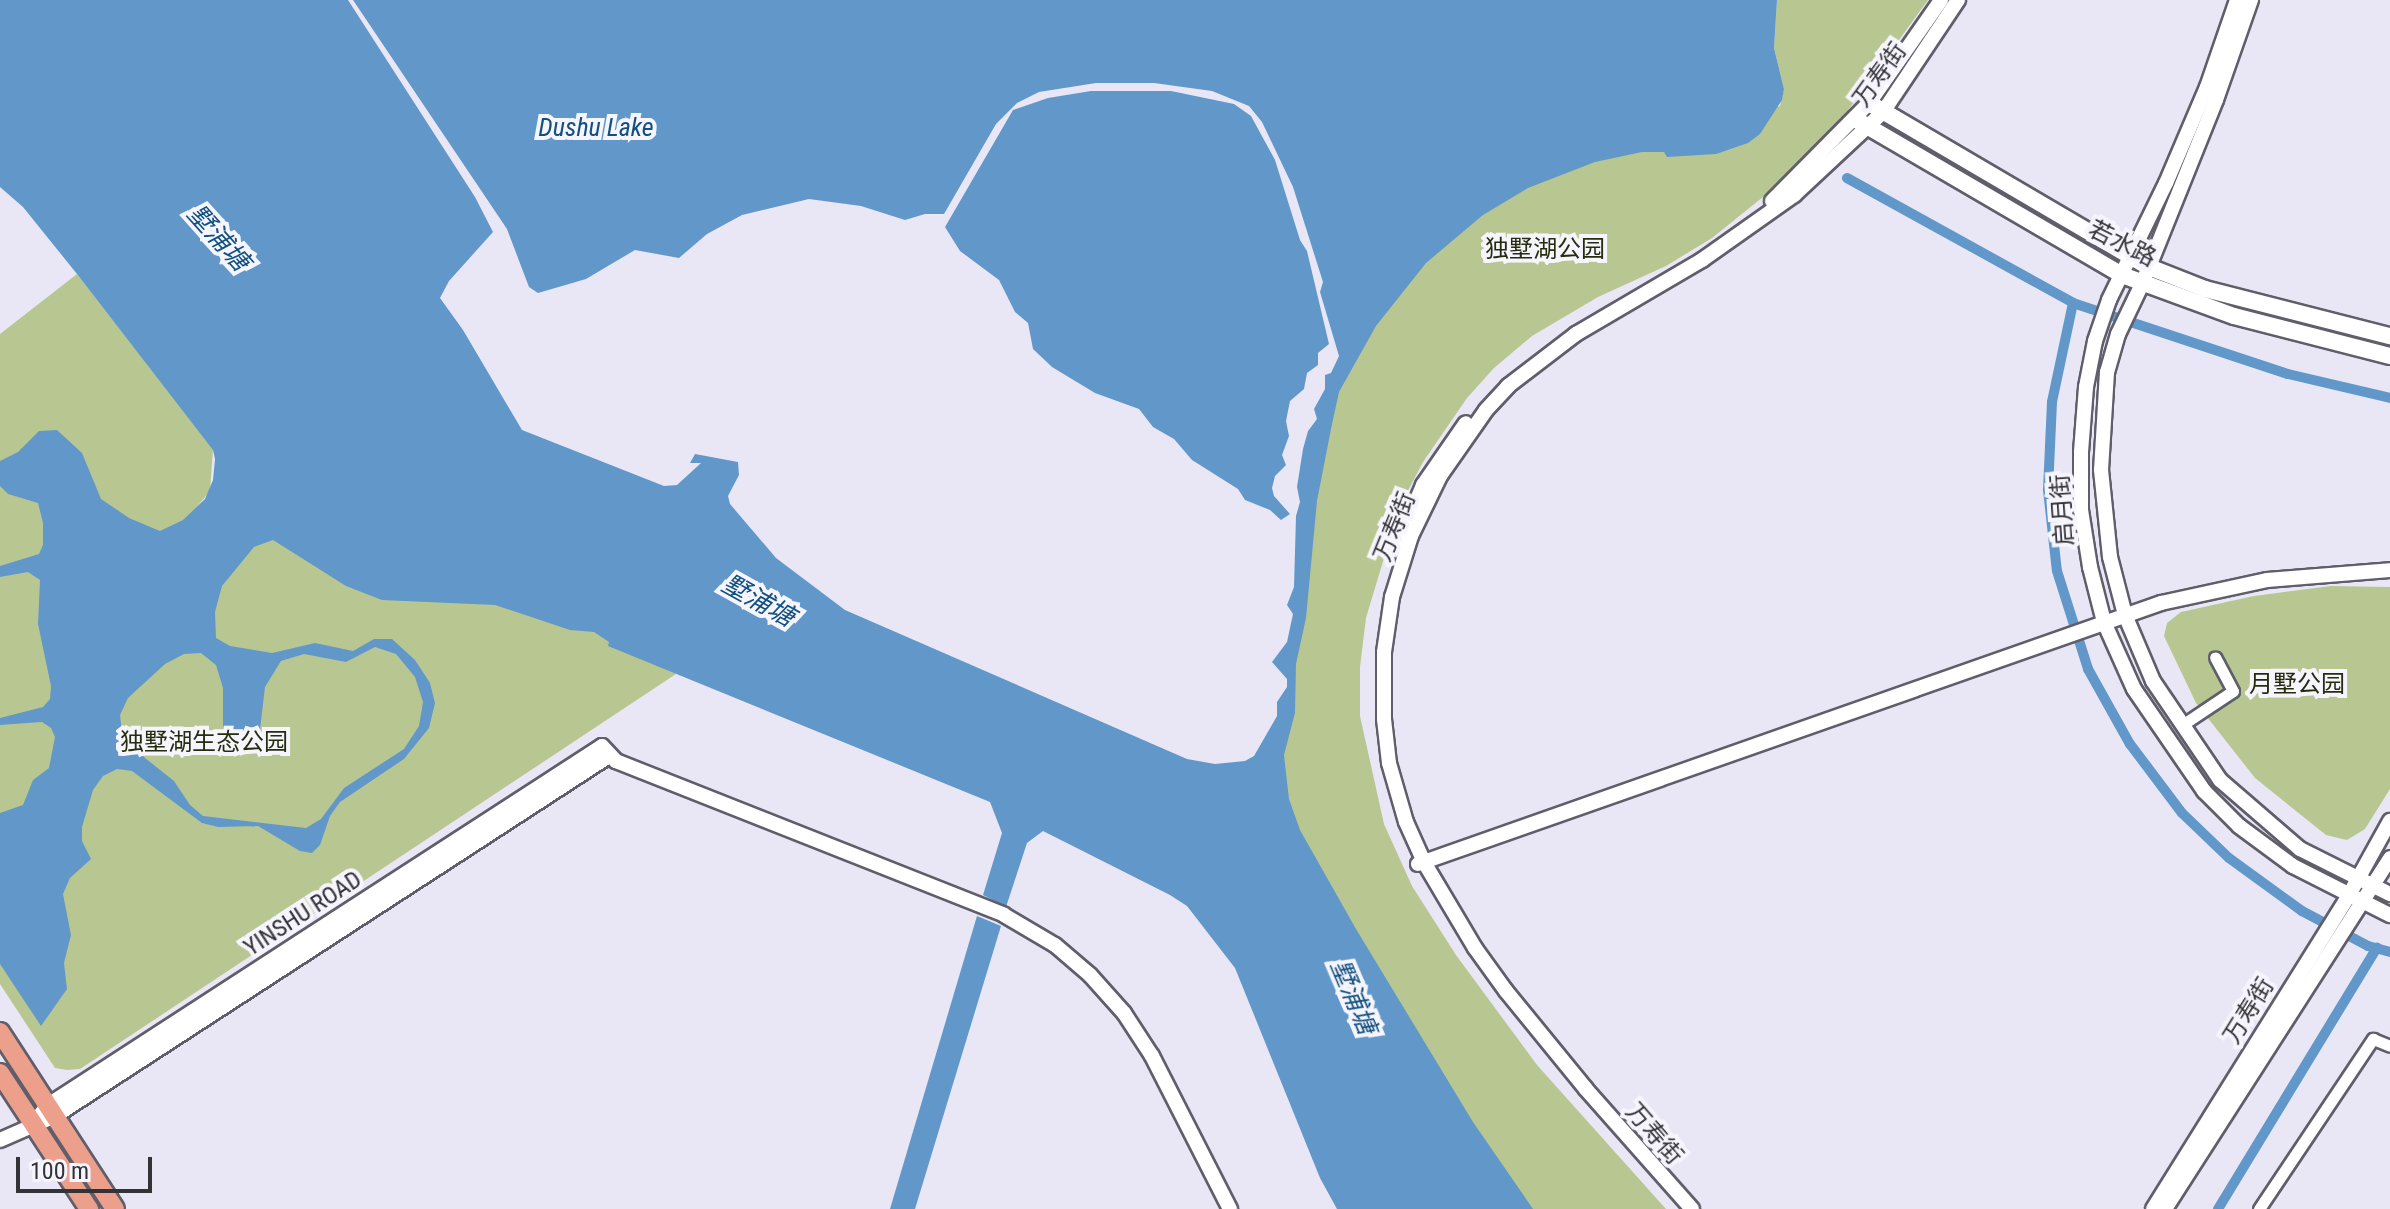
<!DOCTYPE html>
<meta charset="utf-8">
<style>
body{margin:0}
#map{position:relative;width:2390px;height:1209px;overflow:hidden;background:#e9e7f5;font-family:"Roboto Condensed","Noto Sans SC",sans-serif}
div>[style]{position:absolute}
[style*='--x']{left:calc(var(--x)*1px);top:calc(var(--y)*1px);width:calc(var(--w)*1px);rotate:calc(var(--a)*1deg)}
.green>*{inset:0;background:#b8c792}
.water>*{inset:0;background:#6198c9}
.canal>*{height:10px;margin:-5px;padding:0 5px;transform-origin:5px;border-radius:5px;background:#6198c9}
.roads{filter:drop-shadow(2px 0 #605e6a) drop-shadow(-2px 0 #605e6a) drop-shadow(0 2px #605e6a) drop-shadow(0 -2px #605e6a)}
.minor>*{height:11px;margin:-5.5px;padding:0 5.5px;transform-origin:5.5px;border-radius:5.5px;background:#fff}
.tertiary>*{height:14px;margin:-7px;padding:0 7px;transform-origin:7px;border-radius:7px;background:#fff}
.secondary>*{height:16px;margin:-8px;padding:0 8px;transform-origin:8px;border-radius:8px;background:#fff}
.primary>*{height:18px;margin:-9px;padding:0 9px;transform-origin:9px;border-radius:9px;background:#ec9f8b}
span{translate:-50% -50%;white-space:nowrap;text-align:center;line-height:1.15;-webkit-text-stroke:8px #f6f5fd;paint-order:stroke}
.street-label{font-size:24px;color:#333237}
.park-label{font-size:24px;color:#262d0e}
.water-label{font-size:26px;color:#12507f;font-style:italic}
.scale{position:absolute;left:16px;top:1157px;width:136px;height:36px;box-sizing:border-box;border:4px solid #333237;border-top:0;padding-left:10px;font-size:24px;line-height:28px;white-space:nowrap;color:#333237;-webkit-text-stroke:6px #f6f5fd;paint-order:stroke}
</style>
<div id="map">
<div class="green">
<i style="clip-path:polygon(1777px 0,1928px 0,1843px 117px,1763px 197px,1712px 238px,1666px 266px,1598px 297px,1532px 336px,1494px 368px,1467px 398px,1423px 462px,1399px 508px,1366px 618px,1360px 667px,1360px 716px,1384px 824px,1412px 886px,1456px 955px,1537px 1065px,1666px 1209px,1498px 1209px,1266px 788px,1289px 708px,1313px 505px,1338px 389px,1385px 303px,1462px 223px,1519px 187px,1578px 163px,1780px 106px,1784px 89px,1774px 48px)"></i>
<i style="clip-path:polygon(77px 274px,213px 449px,210px 491px,191px 514px,516px 593px,648px 653px,676px 674px,80px 1069px,67px 1070px,55px 1068px,0 984px,0 334px)"></i>
<i style="clip-path:polygon(2331px 586px,2390px 587px,2390px 789px,2365px 829px,2347px 840px,2326px 835px,2255px 778px,2196px 703px,2164px 636px,2167px 623px,2181px 612px,2254px 596px)"></i>
</div>
<div class="water">
<i style="clip-path:polygon(evenodd,0 0,348px 0,475px 197px,493px 232px,449px 281px,440px 298px,463px 330px,522px 430px,664px 486px,677px 485px,701px 463px,690px 463px,695px 454px,738px 462px,739px 475px,728px 496px,730px 504px,776px 558px,845px 610px,1187px 759px,1215px 764px,1245px 761px,1254px 756px,1277px 716px,1277px 702px,1287px 687px,1287px 679px,1272px 662px,1287px 642px,1293px 614px,1287px 605px,1294px 587px,1296px 516px,1300px 502px,1297px 487px,1303px 449px,1308px 431px,1317px 419px,1314px 409px,1325px 389px,1325px 375px,1331px 373px,1339px 356px,1320px 292px,1323px 282px,1293px 187px,1262px 122px,1249px 106px,1212px 91px,1154px 83px,1096px 83px,1039px 92px,1017px 103px,996px 124px,944px 214px,925px 214px,905px 220px,861px 206px,809px 199px,742px 215px,707px 234px,679px 258px,635px 250px,586px 279px,538px 293px,529px 287px,507px 229px,353px 0,1777px 0,1774px 48px,1784px 89px,1782px 100px,1760px 134px,1748px 143px,1716px 154px,1667px 157px,1664px 152px,1642px 152px,1595px 162px,1528px 188px,1483px 215px,1426px 263px,1376px 326px,1339px 392px,1331px 429px,1317px 501px,1306px 618px,1296px 664px,1295px 713px,1284px 755px,1289px 799px,1300px 830px,1356px 929px,1473px 1122px,1533px 1209px,1337px 1209px,1320px 1178px,1235px 968px,1187px 906px,1170px 895px,1043px 831px,1027px 843px,1006px 907px,983px 895px,1002px 833px,990px 802px,608px 646px,609px 642px,594px 632px,570px 630px,495px 605px,382px 600px,346px 586px,273px 540px,254px 547px,222px 586px,215px 612px,216px 638px,230px 646px,272px 653px,315px 643px,353px 651px,374px 639px,392px 639px,415px 660px,430px 683px,435px 703px,429px 728px,404px 759px,340px 802px,330px 816px,320px 845px,312px 853px,300px 851px,258px 826px,218px 827px,202px 823px,132px 771px,117px 769px,103px 776px,93px 790px,82px 827px,82px 841px,91px 859px,70px 878px,63px 894px,71px 935px,64px 963px,67px 989px,41px 1026px,0 964px,0 813px,23px 805px,33px 780px,49px 768px,55px 737px,51px 728px,42px 722px,0 725px,0 718px,43px 707px,50px 699px,51px 686px,38px 624px,40px 580px,28px 572px,0 577px,0 566px,39px 554px,43px 545px,43px 523px,38px 503px,8px 494px,0 486px,0 461px,18px 452px,39px 431px,57px 430px,82px 453px,101px 499px,129px 518px,160px 531px,183px 520px,205px 499px,213px 480px,215px 459px,213px 450px,77px 274px,23px 207px,0 187px,0 0,375px 647px,396px 654px,415px 677px,423px 702px,419px 726px,404px 749px,344px 788px,321px 819px,306px 828px,203px 816px,190px 805px,174px 781px,145px 758px,122px 732px,120px 715px,128px 698px,165px 664px,184px 654px,201px 653px,216px 665px,223px 688px,223px 736px,232px 745px,245px 746px,259px 738px,265px 687px,281px 661px,304px 654px,346px 662px,375px 647px)"></i>
<i style="clip-path:polygon(1091px 91px,1171px 91px,1234px 104px,1251px 116px,1275px 160px,1300px 240px,1307px 251px,1329px 344px,1318px 353px,1318px 365px,1307px 373px,1304px 389px,1290px 401px,1286px 421px,1289px 436px,1282px 455px,1286px 465px,1275px 476px,1272px 488px,1274px 496px,1290px 514px,1281px 520px,1270px 510px,1245px 500px,1238px 489px,1192px 460px,1174px 439px,1153px 427px,1139px 409px,1095px 393px,1052px 367px,1033px 349px,1028px 323px,1015px 312px,999px 280px,960px 251px,945px 227px,1013px 110px,1048px 98px)"></i>
<i style="clip-path:polygon(977px 916px,1001px 926px,915px 1209px,890px 1209px)"></i>
</div>
<div class="canal">
<i style="--x:1847;--y:178;--w:258;--a:28.9"></i>
<i style="--x:2073;--y:303;--w:226;--a:18.3"></i>
<i style="--x:2288;--y:374;--w:105;--a:13.2"></i>
<i style="--x:2073;--y:303;--w:101;--a:102"></i>
<i style="--x:2052;--y:402;--w:88;--a:92.6"></i>
<i style="--x:2048;--y:490;--w:81;--a:83.7"></i>
<i style="--x:2057;--y:571;--w:103;--a:72.4"></i>
<i style="--x:2088;--y:669;--w:86;--a:60.8"></i>
<i style="--x:2130;--y:744;--w:86;--a:53"></i>
<i style="--x:2182;--y:813;--w:65;--a:43.8"></i>
<i style="--x:2229;--y:858;--w:90;--a:36"></i>
<i style="--x:2302;--y:911;--w:75;--a:27.9"></i>
<i style="--x:2368;--y:946;--w:23;--a:15"></i>
<i style="--x:2218;--y:1209;--w:306;--a:-58.7"></i>
</div>
<div class="roads">
<div class="minor">
<i style="--x:2182;--y:725;--w:61;--a:-33.7"></i>
<i style="--x:2233;--y:691;--w:38;--a:-118"></i>
<i style="--x:2259;--y:1209;--w:205;--a:-56.2"></i>
<i style="--x:2373;--y:1039;--w:18;--a:22"></i>
</div>
<div class="tertiary">
<i style="--x:2237;--y:0;--w:92;--a:109"></i>
<i style="--x:2207;--y:87;--w:104;--a:113.1"></i>
<i style="--x:2166;--y:183;--w:130;--a:116"></i>
<i style="--x:2109;--y:300;--w:43;--a:108.9"></i>
<i style="--x:2095;--y:341;--w:47;--a:101.1"></i>
<i style="--x:2086;--y:387;--w:65;--a:94.4"></i>
<i style="--x:2081;--y:452;--w:58;--a:90"></i>
<i style="--x:2081;--y:510;--w:58;--a:81"></i>
<i style="--x:2090;--y:567;--w:57;--a:75.7"></i>
<i style="--x:2104;--y:622;--w:73;--a:65.9"></i>
<i style="--x:2134;--y:689;--w:124;--a:55.5"></i>
<i style="--x:2204;--y:791;--w:49;--a:45"></i>
<i style="--x:2239;--y:826;--w:67;--a:36.5"></i>
<i style="--x:2293;--y:866;--w:109;--a:26.8"></i>
<i style="--x:2251;--y:0;--w:106;--a:109.3"></i>
<i style="--x:2216;--y:100;--w:198;--a:111.9"></i>
<i style="--x:2142;--y:284;--w:55;--a:115.6"></i>
<i style="--x:2118;--y:334;--w:40;--a:106"></i>
<i style="--x:2107;--y:372;--w:98;--a:93.5"></i>
<i style="--x:2101;--y:470;--w:87;--a:84.1"></i>
<i style="--x:2110;--y:557;--w:60;--a:75.5"></i>
<i style="--x:2125;--y:615;--w:72;--a:67"></i>
<i style="--x:2153;--y:681;--w:120;--a:55.9"></i>
<i style="--x:2220;--y:780;--w:106;--a:40.8"></i>
<i style="--x:2300;--y:849;--w:101;--a:26.6"></i>
<i style="--x:1772;--y:201;--w:138;--a:-45.3"></i>
<i style="--x:1869;--y:103;--w:126;--a:-55"></i>
<i style="--x:1400;--y:540;--w:60;--a:-67.3"></i>
<i style="--x:1423;--y:485;--w:75;--a:-55.3"></i>
<i style="--x:1418;--y:864;--w:788;--a:-19.36"></i>
<i style="--x:2161;--y:603;--w:108;--a:-12.2"></i>
<i style="--x:2267;--y:580;--w:123;--a:-4.6"></i>
<i style="--x:33;--y:1124;--w:24;--a:-52"></i>
<i style="--x:48;--y:1105;--w:660;--a:-32.94"></i>
<i style="--x:602;--y:746;--w:21;--a:47"></i>
<i style="--x:616;--y:761;--w:417;--a:21.6"></i>
<i style="--x:1004;--y:915;--w:59;--a:30.5"></i>
<i style="--x:1055;--y:945;--w:46;--a:40.6"></i>
<i style="--x:1090;--y:975;--w:51;--a:48.2"></i>
<i style="--x:1124;--y:1013;--w:51;--a:56.9"></i>
<i style="--x:1152;--y:1056;--w:172;--a:63"></i>
<i style="--x:0;--y:1140;--w:60;--a:-23.6"></i>
<i style="--x:55;--y:1116;--w:661;--a:-33.02"></i>
<i style="--x:1692;--y:1209;--w:160;--a:-131.5"></i>
<i style="--x:1586;--y:1089;--w:127;--a:-129.2"></i>
<i style="--x:1506;--y:991;--w:53;--a:-125.8"></i>
<i style="--x:1475;--y:948;--w:100;--a:-120.7"></i>
<i style="--x:1424;--y:862;--w:44;--a:-114.2"></i>
<i style="--x:1406;--y:822;--w:61;--a:-106.1"></i>
<i style="--x:1389;--y:763;--w:44;--a:-96.5"></i>
<i style="--x:1384;--y:719;--w:67;--a:-90"></i>
<i style="--x:1384;--y:652;--w:56;--a:-81.7"></i>
<i style="--x:1392;--y:597;--w:64;--a:-72.7"></i>
<i style="--x:1411;--y:536;--w:67;--a:-64.2"></i>
<i style="--x:1440;--y:476;--w:80;--a:-55.1"></i>
<i style="--x:1486;--y:410;--w:33;--a:-47"></i>
<i style="--x:1508;--y:386;--w:86;--a:-37.4"></i>
<i style="--x:1576;--y:334;--w:146;--a:-30.4"></i>
<i style="--x:1702;--y:260;--w:113;--a:-35.2"></i>
<i style="--x:1794;--y:195;--w:122;--a:-43"></i>
<i style="--x:1883;--y:112;--w:135;--a:-56.2"></i>
<i style="--x:2153;--y:1209;--w:370;--a:-58"></i>
<i style="--x:2349;--y:895;--w:85;--a:-61"></i>
<i style="--x:2165;--y:1209;--w:417;--a:-57.3"></i>
</div>
<div class="secondary">
<i style="--x:1869;--y:103;--w:324;--a:30.4"></i>
<i style="--x:2149;--y:267;--w:60;--a:21.4"></i>
<i style="--x:2205;--y:289;--w:191;--a:14.3"></i>
<i style="--x:1855;--y:119;--w:309;--a:30.3"></i>
<i style="--x:2122;--y:275;--w:119;--a:20.1"></i>
<i style="--x:2234;--y:316;--w:161;--a:14.4"></i>
</div>
<div class="primary">
<i style="--x:0;--y:1032;--w:211;--a:57"></i>
<i style="--x:0;--y:1073;--w:163;--a:56.8"></i>
</div>
</div>
<div class="street-label">
<span style="left:1880px;top:75px;rotate:-54deg">万寿街</span>
<span style="left:2122px;top:244px;rotate:27deg">若水路</span>
<span style="left:2063px;top:510px;rotate:-94deg">启月街</span>
<span style="left:1395px;top:527px;rotate:-68deg">万寿街</span>
<span style="left:303px;top:914px;rotate:-33deg">YINSHU ROAD</span>
<span style="left:2249px;top:1011px;rotate:-58deg">万寿街</span>
<span style="left:1654px;top:1134px;rotate:49deg">万寿街</span>
</div>
<div class="park-label">
<span style="left:1545px;top:250px">独墅湖公园</span>
<span style="left:2297px;top:685px">月墅公园</span>
<span style="left:204px;top:743px">独墅湖生态公园</span>
</div>
<div class="water-label">
<span style="left:596px;top:128px">Dushu Lake</span>
<span style="left:218px;top:238px;rotate:48deg">墅浦塘</span>
<span style="left:758px;top:601px;rotate:29deg">墅浦塘</span>
<span style="left:1353px;top:997px;rotate:67deg">墅浦塘</span>
</div>
<div class="scale">100 m</div>
</div>
